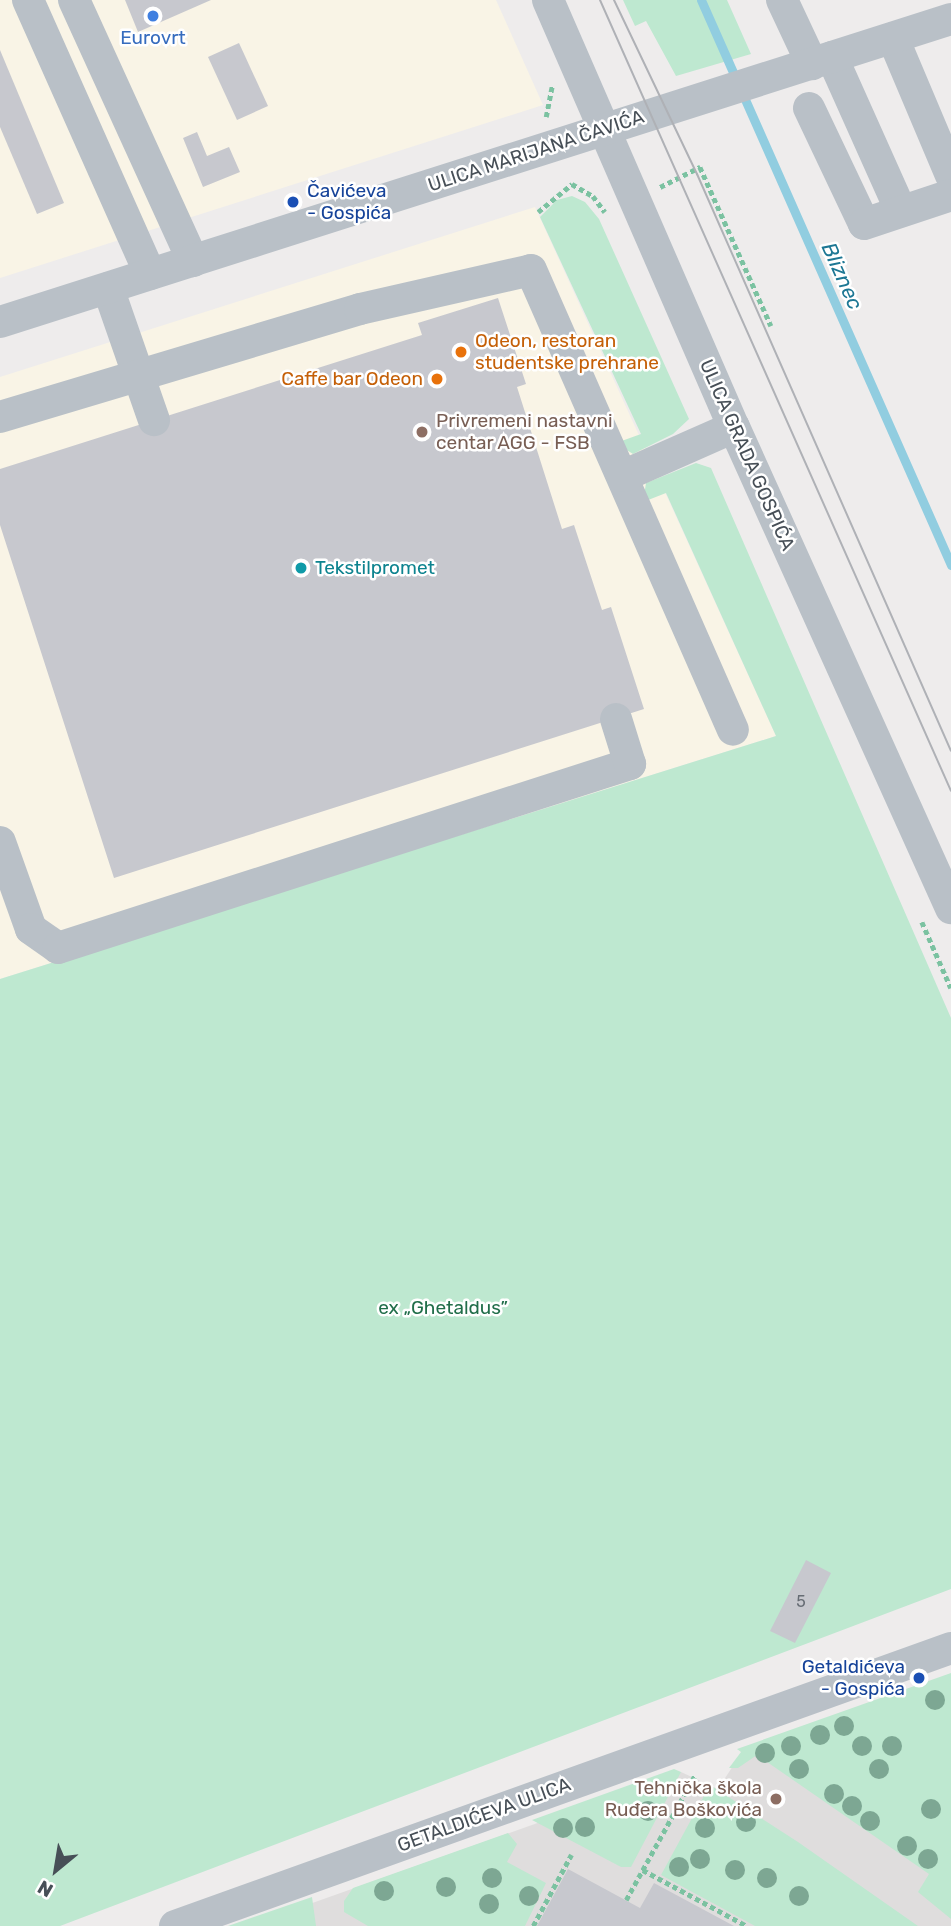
<!DOCTYPE html>
<meta charset="utf-8">
<style>
body{margin:0}
#map{position:relative;width:951px;height:1926px;overflow:hidden;background:#eeecec;font-family:Rubik,sans-serif}
div>[style]{position:absolute}
[style*='--x']{left:calc(var(--x)*1px);top:calc(var(--y)*1px);width:calc(var(--w)*1px);rotate:calc(var(--a)*1deg)}
.commercial>*{inset:0;background:#f9f4e6}
.education>*{inset:0;background:#dfdddd}
.green>*{inset:0;background:#bee8d0}
.stream>*{height:9px;margin:-4.5px;padding:0 4.5px;transform-origin:4.5px;border-radius:4.5px;background:#91cde0}
.building>*{inset:0;background:#c7c8ce}
.path>*{height:4.5px;margin-top:-2.25px;transform-origin:0;background:repeating-linear-gradient(90deg,#7bc2a1 0 5px,transparent 0 8.5px)}
.minor>*{height:32px;margin:-16px;padding:0 16px;transform-origin:16px;border-radius:16px;background:#b9c0c7}
.tram>*{height:2px;margin:-1px;padding:0 1px;transform-origin:1px;border-radius:1px;background:#afb1b6}
.trees>*{width:20px;height:20px;margin:-10px;border-radius:50%;background:#7da793}
.dots>*{width:19px;height:19px;translate:-50% -50%;box-sizing:border-box;border:4px solid #fff;border-radius:50%}
span{translate:-50% -50%;white-space:nowrap;text-align:center;line-height:1.15;-webkit-text-stroke:5px #fff;paint-order:stroke}
.number-label{font-size:16px;color:#676d75}
.number-label span{-webkit-text-stroke-width:0}
.shop-label{font-size:19px;color:#366cbe}
.street-label{font-size:19px;color:#474f57}
.transit-label{font-size:19px;color:#164399}
.left{translate:0 -50%;text-align:left}
.right{translate:-100% -50%;text-align:right}
.food-label{font-size:19px;color:#c56008}
.education-label{font-size:19px;color:#785e54}
.culture-label{font-size:19px;color:#0d838f}
.park-label{font-size:19px;color:#216e4a}
.water-label{font-size:21px;color:#1d7794;font-style:italic}
.north{position:absolute;left:21px;top:1835px;width:70px;height:70px;-webkit-text-stroke:5px #fff;paint-order:stroke;rotate:210deg;font-size:19px;font-weight:700;line-height:28px;text-align:center;color:#474f57}
.north::after{content:'';display:block;margin:auto;width:24px;height:32px;background:#474f57;clip-path:polygon(50% 0,100% 100%,50% 72%,0 100%)}
</style>
<div id="map">
<div class="commercial">
<i style="clip-path:polygon(0 0,496px 0,543px 105px,0 278px)"></i>
<i style="clip-path:polygon(535px 207px,776px 736px,0 979px,0 377px)"></i>
</div>
<div class="education">
<i style="clip-path:polygon(951px 1679px,951px 1926px,248px 1926px,681px 1772px,718px 1789px,742px 1752px)"></i>
</div>
<div class="green">
<i style="clip-path:polygon(623px 0,727px 0,751px 54px,676px 76px,646px 21px,635px 26px)"></i>
<i style="clip-path:polygon(572px 196px,585px 202px,599px 219px,689px 419px,673px 434px,633px 454px,616px 443px,641px 434px,540px 217px,557px 200px)"></i>
<i style="clip-path:polygon(696px 463px,711px 468px,951px 1018px,951px 1589px,60px 1926px,0 1926px,0 979px,776px 736px,666px 493px,643px 502px,646px 483px)"></i>
<i style="clip-path:polygon(951px 1673px,951px 1919px,918px 1892px,929px 1874px,757px 1755px,738px 1768px,729px 1768px,741px 1752px,737px 1749px)"></i>
<i style="clip-path:polygon(674px 1769px,681px 1772px,631px 1867px,621px 1867px,532px 1820px)"></i>
<i style="clip-path:polygon(710px 1785px,798px 1842px,918px 1926px,755px 1926px,661px 1875px)"></i>
<i style="clip-path:polygon(508px 1833px,517px 1844px,507px 1862px,546px 1883px,525px 1926px,368px 1926px,344px 1912px,344px 1901px,353px 1888px)"></i>
<i style="clip-path:polygon(312px 1897px,316px 1926px,228px 1926px)"></i>
</div>
<div class="stream">
<i style="--x:701;--y:0;--w:618;--a:66.13"></i>
</div>
<div class="building">
<i style="clip-path:polygon(125px 0,211px 0,138px 32px)"></i>
<i style="clip-path:polygon(239px 43px,268px 106px,237px 120px,208px 57px)"></i>
<i style="clip-path:polygon(0 50px,64px 203px,37px 214px,0 127px)"></i>
<i style="clip-path:polygon(197px 132px,207px 156px,229px 147px,240px 172px,203px 187px,183px 138px)"></i>
<i style="clip-path:polygon(498px 298px,526px 384px,517px 387px,562px 529px,574px 525px,602px 610px,611px 607px,644px 709px,114px 878px,0 525px,0 469px,422px 335px,418px 323px)"></i>
<i style="clip-path:polygon(806px 1560px,831px 1573px,795px 1643px,770px 1631px)"></i>
<i style="clip-path:polygon(568px 1869px,640px 1908px,654px 1883px,734px 1926px,537px 1926px)"></i>
</div>
<div class="path">
<i style="--x:546;--y:117;--w:31;--a:-79"></i>
<i style="--x:660;--y:187;--w:45;--a:-26.6"></i>
<i style="--x:700;--y:167;--w:174;--a:65.9"></i>
<i style="--x:538;--y:212;--w:44;--a:-39.5"></i>
<i style="--x:572;--y:184;--w:24;--a:30"></i>
<i style="--x:593;--y:196;--w:20;--a:53"></i>
<i style="--x:922;--y:922;--w:72;--a:66.3"></i>
<i style="--x:643;--y:1870;--w:118;--a:28.3"></i>
<i style="--x:626;--y:1900;--w:143;--a:-61.1"></i>
<i style="--x:533;--y:1926;--w:81;--a:-61.8"></i>
</div>
<div class="minor">
<i style="--x:28;--y:0;--w:300;--a:66"></i>
<i style="--x:74;--y:0;--w:287;--a:65.5"></i>
<i style="--x:548;--y:0;--w:466;--a:66.5"></i>
<i style="--x:734;--y:427;--w:528;--a:65.72"></i>
<i style="--x:782;--y:0;--w:71;--a:64.9"></i>
<i style="--x:893;--y:38;--w:149;--a:67.1"></i>
<i style="--x:832;--y:57;--w:169;--a:65.9"></i>
<i style="--x:809;--y:108;--w:128;--a:64.6"></i>
<i style="--x:864;--y:224;--w:92;--a:-18.4"></i>
<i style="--x:108;--y:288;--w:140;--a:70.8"></i>
<i style="--x:0;--y:322;--w:998;--a:-17.67"></i>
<i style="--x:0;--y:417;--w:376;--a:-16.7"></i>
<i style="--x:360;--y:309;--w:175;--a:-12.8"></i>
<i style="--x:531;--y:270;--w:502;--a:66.29"></i>
<i style="--x:623;--y:476;--w:121;--a:-23.8"></i>
<i style="--x:0;--y:842;--w:92;--a:70.4"></i>
<i style="--x:31;--y:929;--w:33;--a:35"></i>
<i style="--x:58;--y:948;--w:601;--a:-17.83"></i>
<i style="--x:630;--y:764;--w:47;--a:-107.3"></i>
<i style="--x:175;--y:1926;--w:824;--a:-19.71"></i>
</div>
<div class="tram">
<i style="--x:600;--y:0;--w:865;--a:66.07"></i>
<i style="--x:614;--y:0;--w:193;--a:64.5"></i>
<i style="--x:697;--y:174;--w:630;--a:66.24"></i>
</div>
<div class="trees">
<i style="left:935px;top:1700px"></i>
<i style="left:844px;top:1726px"></i>
<i style="left:820px;top:1735px"></i>
<i style="left:791px;top:1746px"></i>
<i style="left:862px;top:1746px"></i>
<i style="left:892px;top:1746px"></i>
<i style="left:765px;top:1753px"></i>
<i style="left:799px;top:1769px"></i>
<i style="left:879px;top:1769px"></i>
<i style="left:834px;top:1794px"></i>
<i style="left:852px;top:1806px"></i>
<i style="left:931px;top:1809px"></i>
<i style="left:648px;top:1811px"></i>
<i style="left:870px;top:1821px"></i>
<i style="left:746px;top:1822px"></i>
<i style="left:585px;top:1827px"></i>
<i style="left:563px;top:1828px"></i>
<i style="left:705px;top:1828px"></i>
<i style="left:907px;top:1846px"></i>
<i style="left:700px;top:1859px"></i>
<i style="left:928px;top:1859px"></i>
<i style="left:679px;top:1867px"></i>
<i style="left:735px;top:1870px"></i>
<i style="left:492px;top:1878px"></i>
<i style="left:767px;top:1878px"></i>
<i style="left:446px;top:1887px"></i>
<i style="left:384px;top:1891px"></i>
<i style="left:529px;top:1896px"></i>
<i style="left:799px;top:1896px"></i>
<i style="left:489px;top:1904px"></i>
</div>
<div class="dots">
<i style="left:153px;top:16px;background:#3f7fe0"></i>
<i style="left:293px;top:202px;background:#1a4fb4"></i>
<i style="left:461px;top:352px;background:#e8710a"></i>
<i style="left:437px;top:379px;background:#e8710a"></i>
<i style="left:422px;top:432px;background:#8d6e63"></i>
<i style="left:301px;top:568px;background:#0f9aa8"></i>
<i style="left:919px;top:1678px;background:#1a4fb4"></i>
<i style="left:776px;top:1799px;background:#8d6e63"></i>
</div>
<div class="number-label">
<span style="left:801px;top:1602px">5</span>
</div>
<div class="shop-label">
<span style="left:153px;top:38px">Eurovrt</span>
</div>
<div class="street-label">
<span style="left:536px;top:151px;rotate:-18deg">ULICA MARIJANA ČAVIĆA</span>
<span style="left:747px;top:455px;rotate:66deg">ULICA GRADA GOSPIĆA</span>
<span style="left:484px;top:1815px;rotate:-20deg">GETALDIĆEVA ULICA</span>
</div>
<div class="transit-label">
<span class="left" style="left:307px;top:202px">Čavićeva<br>- Gospića</span>
<span class="right" style="left:905px;top:1678px">Getaldićeva<br>- Gospića</span>
</div>
<div class="food-label">
<span class="left" style="left:475px;top:352px">Odeon, restoran<br>studentske prehrane</span>
<span class="right" style="left:423px;top:379px">Caffe bar Odeon</span>
</div>
<div class="education-label">
<span class="left" style="left:436px;top:432px">Privremeni nastavni<br>centar AGG - FSB</span>
<span class="right" style="left:762px;top:1799px">Tehnička škola<br>Ruđera Boškovića</span>
</div>
<div class="culture-label">
<span class="left" style="left:315px;top:568px">Tekstilpromet</span>
</div>
<div class="park-label">
<span style="left:443px;top:1308px">ex „Ghetaldus”</span>
</div>
<div class="water-label">
<span style="left:842px;top:276px;rotate:66deg">Bliznec</span>
</div>
<div class="north">N</div>
</div>
